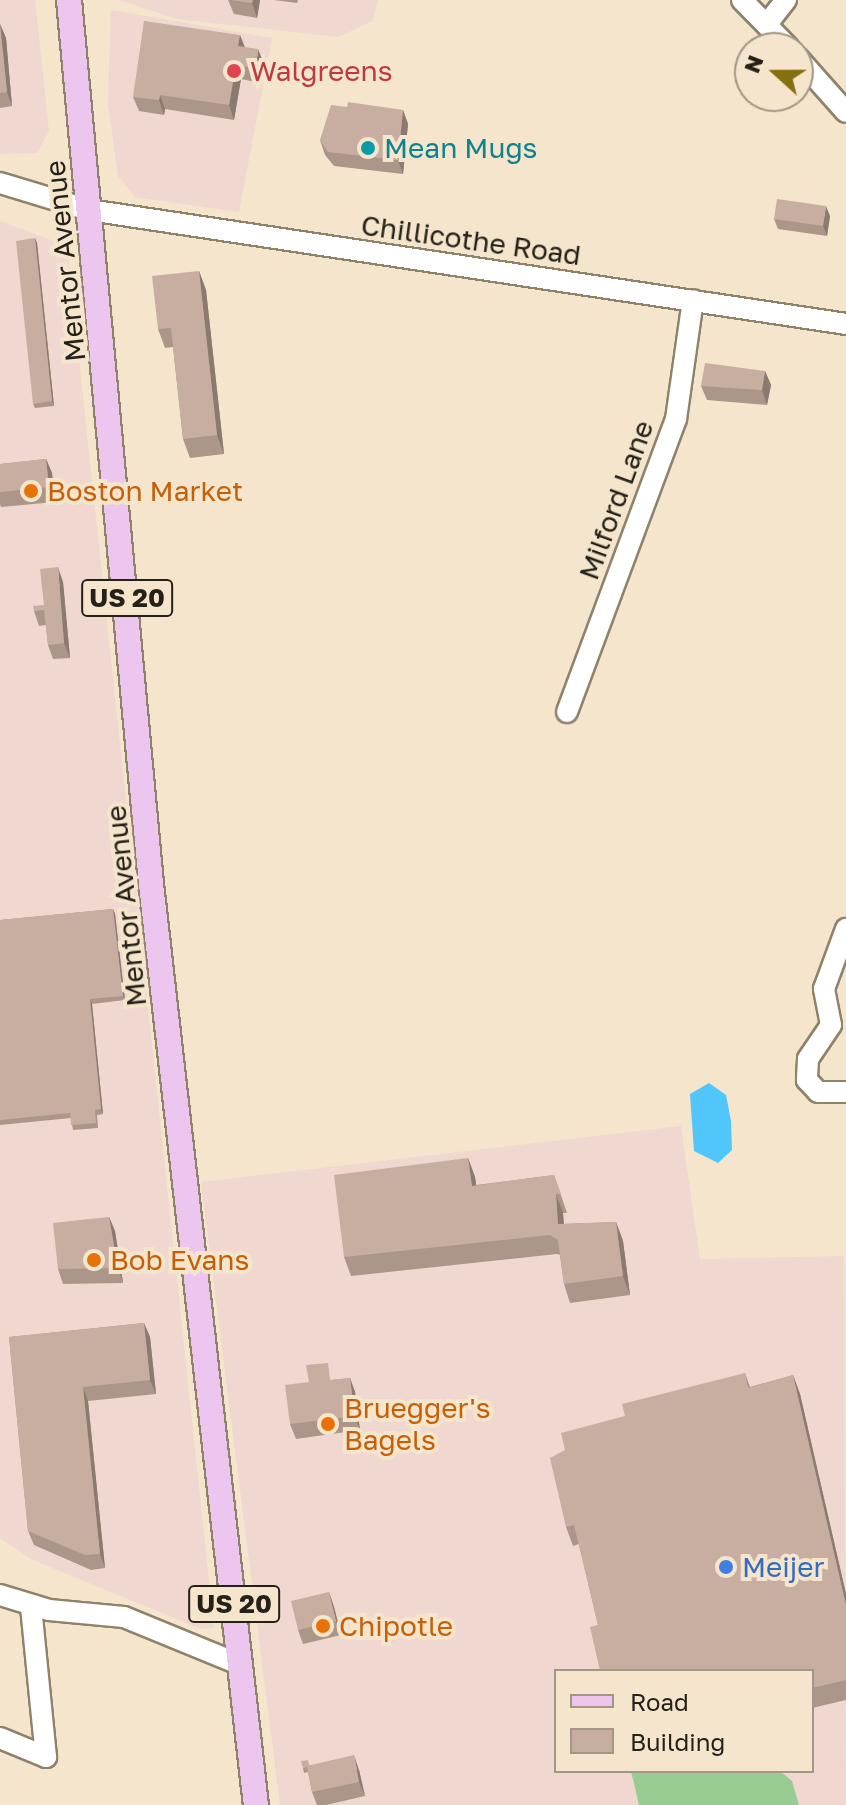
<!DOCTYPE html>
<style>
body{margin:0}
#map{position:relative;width:846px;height:1805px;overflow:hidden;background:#f4e5cc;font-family:"Golos Text",sans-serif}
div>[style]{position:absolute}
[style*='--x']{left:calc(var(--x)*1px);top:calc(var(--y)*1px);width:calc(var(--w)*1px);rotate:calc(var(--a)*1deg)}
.commercial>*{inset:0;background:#f0d7d0}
.green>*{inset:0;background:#99cc93}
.water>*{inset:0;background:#51c6fb}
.roads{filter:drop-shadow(2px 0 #8f826b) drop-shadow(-2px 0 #8f826b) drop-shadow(0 2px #8f826b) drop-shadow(0 -2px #8f826b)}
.minor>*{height:20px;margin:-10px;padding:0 10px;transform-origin:10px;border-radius:10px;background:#fff}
.major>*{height:24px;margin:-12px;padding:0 12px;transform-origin:12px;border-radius:12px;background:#edc6f0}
.wall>*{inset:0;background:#ac968a}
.shaded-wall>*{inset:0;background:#8c7a70}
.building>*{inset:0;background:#c8aea0}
.dots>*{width:22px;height:22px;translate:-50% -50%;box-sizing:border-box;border:4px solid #f4e5cc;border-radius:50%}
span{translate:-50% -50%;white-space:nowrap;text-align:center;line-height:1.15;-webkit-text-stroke:8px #f4e5cc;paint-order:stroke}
.shield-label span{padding:2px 6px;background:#f4e5cc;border:2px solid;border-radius:6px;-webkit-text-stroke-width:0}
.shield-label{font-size:26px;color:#262118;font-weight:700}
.health-label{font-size:28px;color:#be3a42}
.left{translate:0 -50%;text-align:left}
.culture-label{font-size:28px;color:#0d838f}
.street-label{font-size:28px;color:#262118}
.food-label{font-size:28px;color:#c56008}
.shop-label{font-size:28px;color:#366cbe}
.legend{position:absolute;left:554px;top:1669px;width:260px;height:104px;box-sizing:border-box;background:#f4e5cc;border:2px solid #a29784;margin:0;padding:10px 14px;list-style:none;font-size:24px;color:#262118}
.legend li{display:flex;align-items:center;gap:16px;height:40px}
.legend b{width:40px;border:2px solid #a29784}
.north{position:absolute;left:734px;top:32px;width:80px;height:80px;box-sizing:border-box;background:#f4e5cc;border:2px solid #a29784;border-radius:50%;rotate:291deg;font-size:22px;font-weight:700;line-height:32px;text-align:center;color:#262118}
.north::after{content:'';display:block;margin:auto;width:28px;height:36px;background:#857010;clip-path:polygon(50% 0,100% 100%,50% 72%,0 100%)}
</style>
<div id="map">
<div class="commercial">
<i style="clip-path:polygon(0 0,35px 0,49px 131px,37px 153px,0 154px)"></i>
<i style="clip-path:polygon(119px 0,378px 0,373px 21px,338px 37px,177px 19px)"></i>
<i style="clip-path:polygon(111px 10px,272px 38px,239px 212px,135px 197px,118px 176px,108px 104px)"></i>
<i style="clip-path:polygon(0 221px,67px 246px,214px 1628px,201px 1629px,33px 1560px,0 1538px)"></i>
<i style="clip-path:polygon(evenodd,681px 1126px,700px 1259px,844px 1256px,846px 1805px,280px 1805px,201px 1182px,681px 1126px,556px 1671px,812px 1671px,812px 1771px,556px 1771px,556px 1671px)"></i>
</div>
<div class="green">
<i style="clip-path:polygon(631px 1771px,780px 1771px,792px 1781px,799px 1805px,639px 1805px)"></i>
</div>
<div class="water">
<i style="clip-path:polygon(709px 1083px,726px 1095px,731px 1121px,732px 1150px,718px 1163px,694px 1151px,690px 1094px)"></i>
</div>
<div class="roads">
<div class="minor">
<i style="--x:742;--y:0;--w:67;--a:45.6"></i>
<i style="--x:767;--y:24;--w:31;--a:-52"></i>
<i style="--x:798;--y:58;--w:72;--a:48.4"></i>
<i style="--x:0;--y:183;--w:93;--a:16.9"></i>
<i style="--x:89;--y:210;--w:766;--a:8.56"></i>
<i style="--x:567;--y:712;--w:313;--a:-69.6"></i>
<i style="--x:676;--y:419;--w:120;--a:-81.9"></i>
<i style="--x:831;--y:1025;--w:41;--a:124.1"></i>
<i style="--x:808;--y:1059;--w:21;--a:93"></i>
<i style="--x:807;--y:1080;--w:16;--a:47"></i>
<i style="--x:818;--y:1092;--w:28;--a:0"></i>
<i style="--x:831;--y:1025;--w:37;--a:-101"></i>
<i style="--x:824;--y:989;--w:64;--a:-69.9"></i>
<i style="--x:0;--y:1595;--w:51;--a:17"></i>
<i style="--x:49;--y:1610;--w:75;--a:5.3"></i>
<i style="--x:124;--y:1617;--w:126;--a:22.3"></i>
<i style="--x:0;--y:1738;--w:50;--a:22.4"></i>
<i style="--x:46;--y:1757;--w:152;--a:-95.7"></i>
</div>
<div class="major">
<i style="--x:69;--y:0;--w:888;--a:84.7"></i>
<i style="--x:151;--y:884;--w:927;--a:83.5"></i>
</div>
</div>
<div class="wall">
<i style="clip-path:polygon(228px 0,260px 0,257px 18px,234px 14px)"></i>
<i style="clip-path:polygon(274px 0,298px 0,297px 3px)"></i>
<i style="clip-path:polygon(0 24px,6px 38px,12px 106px,0 108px)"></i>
<i style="clip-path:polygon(240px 35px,245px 47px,264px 64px,261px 83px,241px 79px,234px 120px,165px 109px,164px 115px,139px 111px,133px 97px)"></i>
<i style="clip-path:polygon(347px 107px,403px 110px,408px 124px,403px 174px,334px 166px,325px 155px,320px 140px)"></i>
<i style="clip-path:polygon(830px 216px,827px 236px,778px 229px,774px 219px)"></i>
<i style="clip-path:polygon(35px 238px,37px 243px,54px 406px,35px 408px,33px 404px)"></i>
<i style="clip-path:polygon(199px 271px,206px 290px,224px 454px,190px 458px,183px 439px,173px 347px,165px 348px,158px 329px)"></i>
<i style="clip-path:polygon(765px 371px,771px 385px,767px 405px,707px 400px,701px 386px)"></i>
<i style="clip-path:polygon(46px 459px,52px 473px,55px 502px,1px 507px,0 504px,0 464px)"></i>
<i style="clip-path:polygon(63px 582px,70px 658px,53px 659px,48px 645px,46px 625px,39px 626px,34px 611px,44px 605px)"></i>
<i style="clip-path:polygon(113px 909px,115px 914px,125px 1000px,92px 1004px,103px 1114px,97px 1115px,98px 1128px,73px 1130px,71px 1118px,0 1125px,0 920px)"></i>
<i style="clip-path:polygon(468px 1158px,475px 1177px,476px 1185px,554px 1175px,567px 1213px,563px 1213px,564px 1224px,616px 1222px,623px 1241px,630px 1295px,570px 1303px,564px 1284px,560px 1255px,557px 1254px,351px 1276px,344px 1257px)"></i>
<i style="clip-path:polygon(109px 1217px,115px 1231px,123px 1283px,63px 1284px,58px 1269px)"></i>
<i style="clip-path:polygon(144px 1323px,150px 1337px,156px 1394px,88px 1401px,105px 1568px,91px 1570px,34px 1545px,28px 1531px,9px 1337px)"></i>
<i style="clip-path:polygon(745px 1373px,750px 1387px,793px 1375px,800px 1394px,846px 1594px,846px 1700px,812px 1708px,812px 1671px,598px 1625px,579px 1544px,573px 1546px,566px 1527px,565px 1450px,625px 1416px)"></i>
<i style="clip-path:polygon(350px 1378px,355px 1392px,360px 1430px,296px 1439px,290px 1424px,333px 1380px)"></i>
<i style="clip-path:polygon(329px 1592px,334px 1607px,341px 1635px,303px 1644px,298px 1630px)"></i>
<i style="clip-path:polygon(310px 1765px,359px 1770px,365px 1796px,326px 1805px,317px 1805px,312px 1792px,308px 1772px,304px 1773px,303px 1768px)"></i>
</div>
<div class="shaded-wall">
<i style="clip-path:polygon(253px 0,260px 0,257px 18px,252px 3px)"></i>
<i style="clip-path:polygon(0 24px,6px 38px,12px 106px,7px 92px)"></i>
<i style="clip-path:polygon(240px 35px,245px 49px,238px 46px)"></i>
<i style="clip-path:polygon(258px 49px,264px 64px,261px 83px,256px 68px)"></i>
<i style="clip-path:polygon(236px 65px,241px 79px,234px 120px,229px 105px)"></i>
<i style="clip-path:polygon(160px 95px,165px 109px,164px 115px,159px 100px)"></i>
<i style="clip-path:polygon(403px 110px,408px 124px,403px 174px,398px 160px)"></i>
<i style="clip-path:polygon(826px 206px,830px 216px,827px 236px,823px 226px)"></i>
<i style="clip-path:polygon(35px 238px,37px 243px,54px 406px,52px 401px)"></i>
<i style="clip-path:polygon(199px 271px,206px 290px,224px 454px,217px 435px)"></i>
<i style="clip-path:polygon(765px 371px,771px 385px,767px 405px,762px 390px)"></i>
<i style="clip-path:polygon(46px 459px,52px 473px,55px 502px,49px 487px)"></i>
<i style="clip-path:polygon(58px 567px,63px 582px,70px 658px,64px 643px)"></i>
<i style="clip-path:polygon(113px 909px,115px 914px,125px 1000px,123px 996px)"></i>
<i style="clip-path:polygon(90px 999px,92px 1004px,103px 1114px,101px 1109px)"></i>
<i style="clip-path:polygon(468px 1158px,475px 1177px,479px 1205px,472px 1186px)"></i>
<i style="clip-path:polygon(556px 1194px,563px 1213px,565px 1243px,558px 1224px)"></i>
<i style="clip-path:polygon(109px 1217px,115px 1231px,123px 1283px,118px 1268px)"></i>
<i style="clip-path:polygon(616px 1222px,623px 1241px,630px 1295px,623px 1276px)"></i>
<i style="clip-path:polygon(144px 1323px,150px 1337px,156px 1394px,150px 1380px)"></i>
<i style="clip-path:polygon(793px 1375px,800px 1394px,846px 1594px,846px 1605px)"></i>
<i style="clip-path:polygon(350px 1378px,355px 1392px,360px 1430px,355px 1416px)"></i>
<i style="clip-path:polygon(83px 1387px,88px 1401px,105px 1568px,100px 1554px)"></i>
<i style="clip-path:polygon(329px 1592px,334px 1607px,341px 1635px,336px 1621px)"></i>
<i style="clip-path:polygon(354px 1755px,359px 1770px,365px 1796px,359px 1782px)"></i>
</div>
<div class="building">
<i style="clip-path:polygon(231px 0,253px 0,252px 3px)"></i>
<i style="clip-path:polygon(144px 21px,240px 35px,238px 46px,258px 49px,256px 68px,236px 65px,229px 105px,160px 95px,159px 100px,133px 97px)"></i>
<i style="clip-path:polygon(0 24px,7px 92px,0 93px)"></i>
<i style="clip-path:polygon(348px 102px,403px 110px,398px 160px,328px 152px,320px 140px,331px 105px,347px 107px)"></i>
<i style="clip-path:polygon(777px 199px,826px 206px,823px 226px,774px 219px)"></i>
<i style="clip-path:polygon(35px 238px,52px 401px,33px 404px,16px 241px)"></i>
<i style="clip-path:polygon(199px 271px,217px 435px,183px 439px,171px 328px,158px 329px,152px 276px)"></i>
<i style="clip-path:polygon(705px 363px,765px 371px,762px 390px,701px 386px)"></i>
<i style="clip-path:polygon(46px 459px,49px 487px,0 492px,0 464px)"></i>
<i style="clip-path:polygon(58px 567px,64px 643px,48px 645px,44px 610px,34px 611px,33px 606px,44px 605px,40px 569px)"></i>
<i style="clip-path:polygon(113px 909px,123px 996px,90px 999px,101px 1109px,95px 1110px,96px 1123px,71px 1125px,70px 1113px,0 1120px,0 920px)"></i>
<i style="clip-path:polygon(468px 1158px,472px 1186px,554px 1175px,561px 1194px,556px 1194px,558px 1224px,616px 1222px,623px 1276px,564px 1284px,558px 1240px,550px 1235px,344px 1257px,334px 1175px)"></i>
<i style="clip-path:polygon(109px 1217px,118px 1268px,58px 1269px,53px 1223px)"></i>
<i style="clip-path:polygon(144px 1323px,150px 1380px,83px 1387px,100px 1554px,85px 1555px,28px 1531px,9px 1337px)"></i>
<i style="clip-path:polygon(328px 1363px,330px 1380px,350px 1378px,355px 1416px,290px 1424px,285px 1385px,309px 1382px,306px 1365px)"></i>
<i style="clip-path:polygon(745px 1373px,748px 1388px,793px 1375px,846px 1605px,846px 1680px,812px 1688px,812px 1671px,600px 1671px,590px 1627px,598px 1625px,574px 1525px,566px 1527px,550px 1458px,565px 1450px,561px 1433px,625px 1416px,622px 1404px)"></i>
<i style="clip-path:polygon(329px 1592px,336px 1621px,298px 1630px,291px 1601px)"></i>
<i style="clip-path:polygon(354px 1755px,359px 1782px,312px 1792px,307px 1766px)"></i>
<i style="clip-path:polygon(308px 1760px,309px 1765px,307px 1766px,307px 1767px,303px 1768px,301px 1761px)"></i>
</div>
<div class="dots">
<i style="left:234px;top:71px;background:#e0444e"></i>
<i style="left:368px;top:148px;background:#0f9aa8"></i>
<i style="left:31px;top:491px;background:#e8710a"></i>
<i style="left:94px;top:1260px;background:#e8710a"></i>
<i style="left:328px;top:1424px;background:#e8710a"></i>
<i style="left:726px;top:1567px;background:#3f7fe0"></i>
<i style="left:323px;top:1626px;background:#e8710a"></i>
</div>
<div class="shield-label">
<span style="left:127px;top:598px">US 20</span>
<span style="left:234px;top:1604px">US 20</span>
</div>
<div class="health-label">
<span class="left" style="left:250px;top:71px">Walgreens</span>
</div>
<div class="culture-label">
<span class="left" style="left:384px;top:148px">Mean Mugs</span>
</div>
<div class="street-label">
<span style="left:471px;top:240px;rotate:8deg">Chillicothe Road</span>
<span style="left:65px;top:261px;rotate:-96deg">Mentor Avenue</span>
<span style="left:616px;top:500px;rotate:-70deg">Milford Lane</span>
<span style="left:126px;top:906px;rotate:-96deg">Mentor Avenue</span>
</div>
<div class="food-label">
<span class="left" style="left:47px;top:491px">Boston Market</span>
<span class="left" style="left:110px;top:1260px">Bob Evans</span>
<span class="left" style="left:344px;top:1424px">Bruegger's<br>Bagels</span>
<span class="left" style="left:339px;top:1626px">Chipotle</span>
</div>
<div class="shop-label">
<span class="left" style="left:742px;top:1567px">Meijer</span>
</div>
<ul class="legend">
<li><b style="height:10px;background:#edc6f0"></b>Road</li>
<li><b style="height:22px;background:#c8aea0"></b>Building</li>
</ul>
<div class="north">N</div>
</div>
